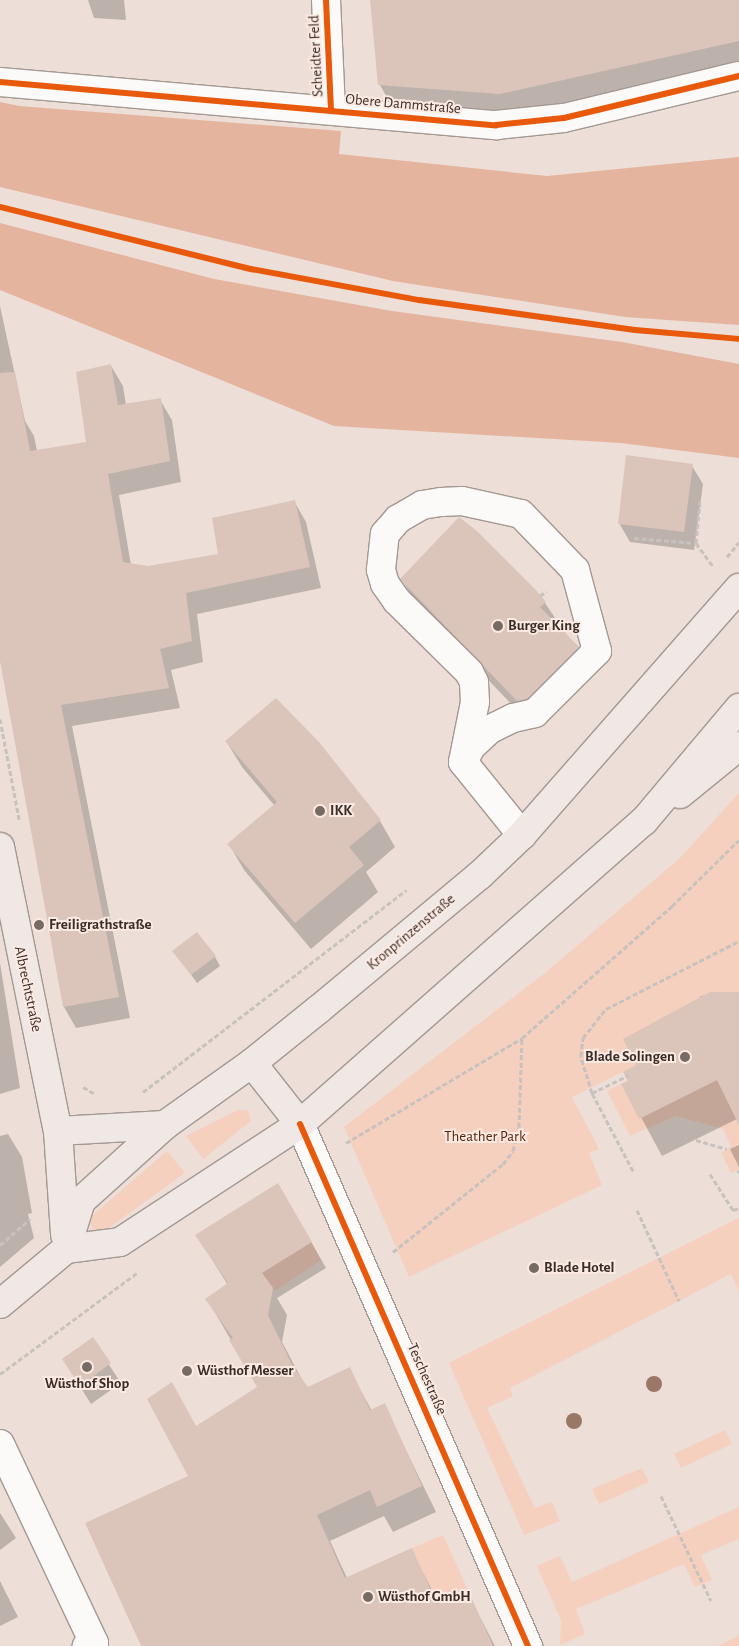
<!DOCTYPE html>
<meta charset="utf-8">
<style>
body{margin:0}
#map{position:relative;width:739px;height:1646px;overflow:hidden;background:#edded7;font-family:"Alegreya Sans",sans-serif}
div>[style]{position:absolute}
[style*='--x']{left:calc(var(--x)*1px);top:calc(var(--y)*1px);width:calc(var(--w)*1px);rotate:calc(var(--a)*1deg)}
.green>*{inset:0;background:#f5d0be}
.forest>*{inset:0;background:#e5b49e}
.shadow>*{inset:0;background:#0003}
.building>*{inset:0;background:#dbc5bb}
.path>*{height:3px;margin-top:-1.5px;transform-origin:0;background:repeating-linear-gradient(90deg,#c8c2bf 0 5px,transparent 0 7.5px)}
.roads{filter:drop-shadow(1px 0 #a39892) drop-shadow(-1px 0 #a39892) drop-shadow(0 1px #a39892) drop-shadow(0 -1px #a39892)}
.minor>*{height:28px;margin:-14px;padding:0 14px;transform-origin:14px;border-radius:14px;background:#fcfaf9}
.major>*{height:28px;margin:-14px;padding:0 14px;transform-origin:14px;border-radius:14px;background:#f0e8e5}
.cycleway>*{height:6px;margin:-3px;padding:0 3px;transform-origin:3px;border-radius:3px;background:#e8590c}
.trees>*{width:16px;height:16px;margin:-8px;border-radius:50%;background:#9a7867}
.dots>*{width:14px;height:14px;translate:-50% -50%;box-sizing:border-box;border:2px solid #fceae2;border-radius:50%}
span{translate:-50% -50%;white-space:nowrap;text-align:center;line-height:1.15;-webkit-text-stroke:4px #fceae2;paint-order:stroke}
.street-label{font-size:15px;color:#382d28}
.poi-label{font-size:15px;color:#382d28;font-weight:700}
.left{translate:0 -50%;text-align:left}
.right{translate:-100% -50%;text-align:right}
.park-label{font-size:15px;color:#56250b}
</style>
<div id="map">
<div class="green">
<i style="clip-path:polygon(739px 793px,739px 1170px,731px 1173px,721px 1153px,731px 1147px,723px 1129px,676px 1116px,630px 1136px,607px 1091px,631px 1079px,623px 1072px,572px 1097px,599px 1149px,589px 1153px,602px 1185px,409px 1277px,344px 1127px,545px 973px,680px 858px)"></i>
<i style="clip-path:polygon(238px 1110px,248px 1110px,251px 1121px,203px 1159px,186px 1136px)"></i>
<i style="clip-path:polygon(167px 1151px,185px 1173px,106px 1230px,93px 1230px,90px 1221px,93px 1215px)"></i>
<i style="clip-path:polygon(739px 1218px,739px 1291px,731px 1274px,510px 1388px,513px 1396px,487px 1408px,535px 1508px,552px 1502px,560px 1521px,524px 1535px,449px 1363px)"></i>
<i style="clip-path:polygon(312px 1242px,321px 1260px,275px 1291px,251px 1258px)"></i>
<i style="clip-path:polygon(725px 1430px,732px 1444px,681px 1468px,674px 1454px)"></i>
<i style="clip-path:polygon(642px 1468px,649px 1482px,599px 1504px,592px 1489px)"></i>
<i style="clip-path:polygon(739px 1507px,739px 1539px,701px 1555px,712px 1580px,695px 1587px,684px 1564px,576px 1609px,585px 1634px,560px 1645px,561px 1620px,537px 1566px,560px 1556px,572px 1582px)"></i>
<i style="clip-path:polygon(443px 1535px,468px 1590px,437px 1604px,412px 1548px)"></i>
<i style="clip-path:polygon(739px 1636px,739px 1646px,717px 1646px)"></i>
</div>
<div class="forest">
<i style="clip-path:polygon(0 102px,19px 106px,341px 131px,339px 154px,547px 176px,739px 157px,739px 325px,625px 317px,393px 281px,0 187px)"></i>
<i style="clip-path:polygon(0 223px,214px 279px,392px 311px,622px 342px,739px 364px,739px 458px,621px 443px,334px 426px,0 290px)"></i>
</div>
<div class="shadow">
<i style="clip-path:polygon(88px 0,124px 0,126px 20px,94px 18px)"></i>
<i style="clip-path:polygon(372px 0,739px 0,739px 70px,515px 119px,394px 110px,380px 85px)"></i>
<i style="clip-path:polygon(0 306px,25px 421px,34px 436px,37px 451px,87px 443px,111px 366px,123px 386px,126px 405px,160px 400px,172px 420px,181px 482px,119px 495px,131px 565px,148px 567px,220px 555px,294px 501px,306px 522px,321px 588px,197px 614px,203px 662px,171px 670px,180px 708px,72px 726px,130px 1018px,76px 1028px,64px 1007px,0 659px)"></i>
<i style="clip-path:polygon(692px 466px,703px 484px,694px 550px,630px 542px,619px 523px)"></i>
<i style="clip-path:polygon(402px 579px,545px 603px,593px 674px,542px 725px,533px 727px,417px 605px)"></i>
<i style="clip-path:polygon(226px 741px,318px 743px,380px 821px,395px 847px,366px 872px,378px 892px,311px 949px,244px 870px,229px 844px,274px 805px,242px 767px)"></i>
<i style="clip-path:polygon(174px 951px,215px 957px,220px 966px,197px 983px)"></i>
<i style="clip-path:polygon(0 963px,20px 1088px,0 1094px)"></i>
<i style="clip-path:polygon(739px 992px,739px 1122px,737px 1119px,662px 1156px,623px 1084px,629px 1081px,638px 1066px,701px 996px)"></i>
<i style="clip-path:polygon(8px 1134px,22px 1157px,32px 1213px,28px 1214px,34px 1238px,0 1267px,0 1136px)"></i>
<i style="clip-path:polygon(739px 1145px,739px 1167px,730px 1149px)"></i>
<i style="clip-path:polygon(278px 1184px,326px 1268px,277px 1298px,287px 1315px,282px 1342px,307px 1389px,349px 1369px,372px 1411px,384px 1405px,436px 1512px,393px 1532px,384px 1516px,330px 1541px,347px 1578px,411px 1549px,439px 1604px,467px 1592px,495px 1646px,142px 1646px,189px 1476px,196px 1427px,259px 1388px,207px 1299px,228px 1285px,197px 1236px)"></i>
<i style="clip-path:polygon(92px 1339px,121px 1383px,91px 1404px,63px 1359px)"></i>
<i style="clip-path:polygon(0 1513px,16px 1538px,0 1550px)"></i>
<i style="clip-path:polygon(0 1581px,18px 1617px,0 1626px)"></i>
</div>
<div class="building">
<i style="clip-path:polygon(370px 0,739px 0,739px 41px,500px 94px,378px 85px)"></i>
<i style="clip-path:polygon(111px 364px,118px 405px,161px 398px,170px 461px,108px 474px,123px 562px,148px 566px,218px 554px,212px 518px,295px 500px,310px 567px,186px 593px,192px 641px,160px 649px,169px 688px,61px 705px,119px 997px,63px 1007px,0 660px,0 373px,15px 372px,30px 451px,86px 442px,76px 372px)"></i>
<i style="clip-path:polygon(626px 455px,693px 464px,684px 532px,618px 524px)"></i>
<i style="clip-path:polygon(459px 517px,477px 531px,535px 589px,546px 602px,540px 607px,579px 647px,527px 699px,517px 701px,400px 579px)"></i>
<i style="clip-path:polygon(276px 698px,319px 742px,381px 820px,349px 847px,364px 865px,295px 923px,227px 844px,277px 802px,225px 741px)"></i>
<i style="clip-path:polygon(197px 932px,216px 956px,191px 975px,172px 951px)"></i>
<i style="clip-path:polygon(710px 992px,739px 992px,739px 1125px,717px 1080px,639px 1119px,621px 1084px,628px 1081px,623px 1072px,636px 1065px,623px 1039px)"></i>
<i style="clip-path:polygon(278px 1183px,312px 1242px,262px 1273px,273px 1288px,268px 1315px,293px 1367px,308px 1387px,350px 1367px,370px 1410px,385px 1403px,422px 1486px,377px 1507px,370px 1490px,317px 1515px,345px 1578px,412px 1548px,437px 1604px,468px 1590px,493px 1646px,141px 1646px,85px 1523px,188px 1476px,147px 1399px,172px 1382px,196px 1426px,257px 1387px,229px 1340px,233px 1338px,205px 1299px,228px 1283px,195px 1235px)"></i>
<i style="clip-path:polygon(93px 1337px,111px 1363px,80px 1386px,62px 1359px)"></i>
</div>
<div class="path">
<i style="--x:700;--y:501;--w:42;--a:95.4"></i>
<i style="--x:696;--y:543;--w:29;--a:54"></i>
<i style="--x:634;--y:538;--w:62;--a:4.6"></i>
<i style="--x:727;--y:557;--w:19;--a:-51"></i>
<i style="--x:540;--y:596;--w:8;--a:-40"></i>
<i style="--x:0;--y:719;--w:102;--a:79.2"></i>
<i style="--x:83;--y:1087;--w:14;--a:30"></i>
<i style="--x:143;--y:1092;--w:332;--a:-37.5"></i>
<i style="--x:592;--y:1093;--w:41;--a:-25.9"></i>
<i style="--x:696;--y:1140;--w:32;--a:16"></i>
<i style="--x:346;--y:1143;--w:205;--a:-30.8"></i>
<i style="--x:522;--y:1038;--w:200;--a:-41.3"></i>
<i style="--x:672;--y:906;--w:94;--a:-44.6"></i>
<i style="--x:738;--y:1170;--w:3;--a:72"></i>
<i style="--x:633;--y:1171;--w:88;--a:-117.7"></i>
<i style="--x:592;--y:1093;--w:39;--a:-107"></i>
<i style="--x:581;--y:1056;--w:18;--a:-84"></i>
<i style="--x:583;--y:1038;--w:37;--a:-52"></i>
<i style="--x:606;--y:1009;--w:149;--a:-27.1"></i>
<i style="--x:710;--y:1174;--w:43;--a:57.4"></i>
<i style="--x:733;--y:1210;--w:6;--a:-18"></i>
<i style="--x:637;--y:1210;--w:100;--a:65.2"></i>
<i style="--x:0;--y:1245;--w:40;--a:-41"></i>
<i style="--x:393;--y:1252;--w:141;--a:-38.7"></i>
<i style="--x:503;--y:1164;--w:16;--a:-52"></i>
<i style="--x:513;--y:1151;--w:25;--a:-76"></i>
<i style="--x:519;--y:1127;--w:89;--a:-88.1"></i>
<i style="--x:0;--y:1374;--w:170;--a:-36.4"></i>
<i style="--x:661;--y:1496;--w:116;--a:64.5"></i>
</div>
<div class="roads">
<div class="minor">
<i style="--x:326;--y:0;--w:110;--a:87.4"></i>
<i style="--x:0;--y:82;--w:498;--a:5"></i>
<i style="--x:496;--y:125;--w:68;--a:-5.9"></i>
<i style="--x:564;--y:118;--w:180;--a:-13.5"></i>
<i style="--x:463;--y:762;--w:61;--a:-78.7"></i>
<i style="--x:475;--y:702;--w:20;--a:-93"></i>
<i style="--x:474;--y:682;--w:11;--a:-117"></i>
<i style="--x:469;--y:672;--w:101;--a:-135.4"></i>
<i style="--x:397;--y:601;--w:21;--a:-125"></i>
<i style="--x:385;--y:584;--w:15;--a:-106"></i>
<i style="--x:381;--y:570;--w:36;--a:-84"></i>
<i style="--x:385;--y:534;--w:20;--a:-49"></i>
<i style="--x:398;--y:519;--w:28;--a:-30"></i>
<i style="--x:422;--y:505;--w:19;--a:-9"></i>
<i style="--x:441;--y:502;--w:21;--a:-3"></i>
<i style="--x:462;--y:501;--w:60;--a:12.4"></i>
<i style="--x:521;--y:514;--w:78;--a:46"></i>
<i style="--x:575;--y:570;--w:84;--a:74.8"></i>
<i style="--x:597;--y:651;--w:88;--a:135"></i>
<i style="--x:535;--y:713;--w:23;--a:167"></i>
<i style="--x:513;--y:718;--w:25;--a:154"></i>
<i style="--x:490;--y:729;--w:26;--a:137"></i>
<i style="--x:471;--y:747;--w:17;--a:118"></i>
<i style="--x:463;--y:762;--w:94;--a:51.1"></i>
<i style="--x:300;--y:1124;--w:570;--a:66.41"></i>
<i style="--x:0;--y:1444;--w:220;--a:64.7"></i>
<i style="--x:94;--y:1643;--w:8;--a:157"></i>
</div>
<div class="major">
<i style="--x:680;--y:794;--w:76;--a:-39.1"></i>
<i style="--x:0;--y:847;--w:290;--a:78.5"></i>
<i style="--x:58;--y:1131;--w:107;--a:-3.2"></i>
<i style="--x:252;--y:1063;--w:78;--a:51.8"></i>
<i style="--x:58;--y:1131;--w:104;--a:86.1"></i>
<i style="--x:66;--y:1249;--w:54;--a:-7.4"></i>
<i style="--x:120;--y:1242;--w:215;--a:-33.2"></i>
<i style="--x:300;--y:1124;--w:458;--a:-41.4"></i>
<i style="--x:644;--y:821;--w:148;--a:-49.9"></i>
<i style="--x:0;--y:1304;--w:86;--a:-39.8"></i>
<i style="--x:66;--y:1249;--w:50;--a:-72.6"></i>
<i style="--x:81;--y:1201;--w:113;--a:-42.1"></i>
<i style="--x:165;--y:1125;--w:107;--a:-35.5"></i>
<i style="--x:252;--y:1063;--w:86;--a:-38.9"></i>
<i style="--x:319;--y:1009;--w:209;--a:-39.8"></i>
<i style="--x:480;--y:875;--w:58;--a:-43.6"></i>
<i style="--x:522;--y:835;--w:329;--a:-48.7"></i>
</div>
</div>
<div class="cycleway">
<i style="--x:326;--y:0;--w:110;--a:87.4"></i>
<i style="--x:0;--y:82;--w:498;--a:5"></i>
<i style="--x:496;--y:125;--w:68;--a:-5.9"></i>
<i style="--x:564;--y:118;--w:180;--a:-13.5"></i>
<i style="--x:0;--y:207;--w:259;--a:13.9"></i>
<i style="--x:251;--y:269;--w:171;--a:10.5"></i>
<i style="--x:419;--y:300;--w:218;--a:7.9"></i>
<i style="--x:635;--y:330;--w:104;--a:4.9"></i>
<i style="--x:300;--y:1124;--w:570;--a:66.41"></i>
</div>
<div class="trees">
<i style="left:654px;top:1384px"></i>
<i style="left:574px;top:1421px"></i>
</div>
<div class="dots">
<i style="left:498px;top:626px;background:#776b65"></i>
<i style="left:320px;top:811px;background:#776b65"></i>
<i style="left:39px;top:925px;background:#776b65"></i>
<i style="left:685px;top:1057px;background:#776b65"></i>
<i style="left:534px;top:1268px;background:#776b65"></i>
<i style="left:87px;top:1367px;background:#776b65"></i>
<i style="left:187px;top:1371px;background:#776b65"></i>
<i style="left:368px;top:1597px;background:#776b65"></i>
</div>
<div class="street-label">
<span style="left:316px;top:56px;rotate:-93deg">Scheidter Feld</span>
<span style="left:403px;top:104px;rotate:5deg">Obere Dammstraße</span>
<span style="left:411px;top:932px;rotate:-40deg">Kronprinzenstraße</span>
<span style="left:28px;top:989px;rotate:78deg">Albrechtstraße</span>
<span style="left:427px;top:1379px;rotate:66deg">Teschestraße</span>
</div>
<div class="poi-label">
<span class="left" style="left:508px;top:626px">Burger King</span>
<span class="left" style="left:330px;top:811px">IKK</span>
<span class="left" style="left:49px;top:925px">Freiligrathstraße</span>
<span class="right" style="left:675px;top:1057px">Blade Solingen</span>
<span class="left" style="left:544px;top:1268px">Blade Hotel</span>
<span class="left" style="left:197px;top:1371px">Wüsthof Messer</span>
<span style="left:87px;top:1384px">Wüsthof Shop</span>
<span class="left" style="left:378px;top:1597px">Wüsthof GmbH</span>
</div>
<div class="park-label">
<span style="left:485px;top:1137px">Theather Park</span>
</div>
</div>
